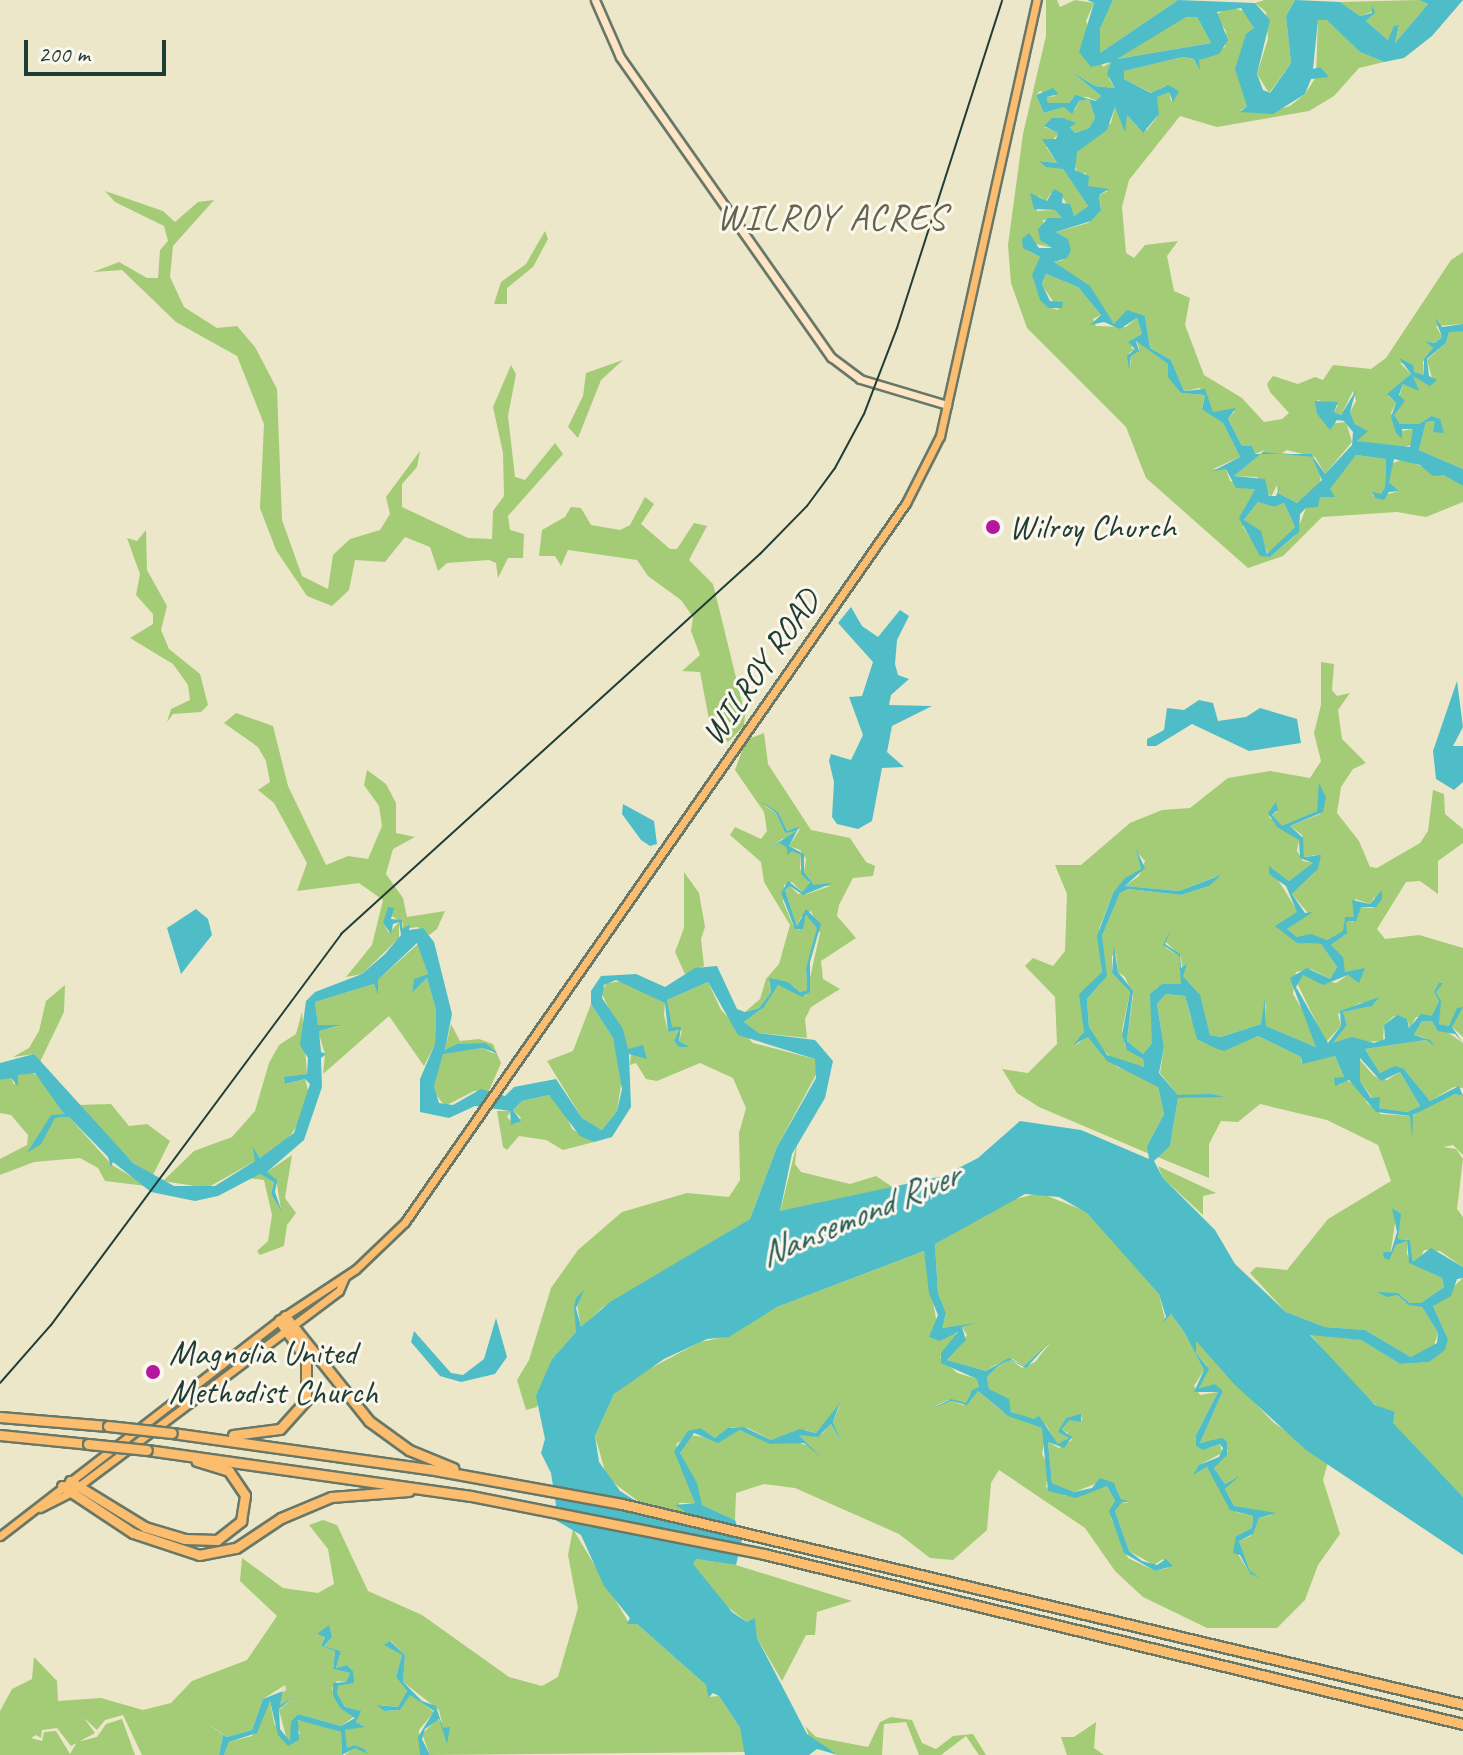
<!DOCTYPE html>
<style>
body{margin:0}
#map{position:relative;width:1463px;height:1755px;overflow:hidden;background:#ede7ca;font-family:Caveat,sans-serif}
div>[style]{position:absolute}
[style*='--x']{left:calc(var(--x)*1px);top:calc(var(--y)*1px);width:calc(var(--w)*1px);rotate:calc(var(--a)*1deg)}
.green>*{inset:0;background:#a4cb75}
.water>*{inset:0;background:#4fbdc7}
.roads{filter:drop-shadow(2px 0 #677868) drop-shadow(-2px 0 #677868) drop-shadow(0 2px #677868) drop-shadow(0 -2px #677868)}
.secondary>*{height:7px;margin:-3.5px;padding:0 3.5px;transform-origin:3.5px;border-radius:3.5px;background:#fee5c5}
.primary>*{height:7px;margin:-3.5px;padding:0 3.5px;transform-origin:3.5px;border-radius:3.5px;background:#fcbd6f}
.motorway>*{height:9px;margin:-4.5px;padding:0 4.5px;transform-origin:4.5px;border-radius:4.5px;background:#fcbd6f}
.rail>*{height:2px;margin:-1px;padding:0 1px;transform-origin:1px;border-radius:1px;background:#1f3d34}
.bridges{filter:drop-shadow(2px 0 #677868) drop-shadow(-2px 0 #677868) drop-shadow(0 2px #677868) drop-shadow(0 -2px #677868)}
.motorway-bridge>*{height:9px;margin:-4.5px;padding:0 4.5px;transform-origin:4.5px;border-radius:4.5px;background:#fcbd6f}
.dots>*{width:22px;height:22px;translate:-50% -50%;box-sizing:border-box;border:4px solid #fbf7ec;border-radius:50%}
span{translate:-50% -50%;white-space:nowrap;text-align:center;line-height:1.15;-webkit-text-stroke:6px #fbf7ec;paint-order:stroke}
.poi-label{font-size:34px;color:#1f3d34}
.left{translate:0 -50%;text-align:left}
.street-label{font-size:34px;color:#1f3d34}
.neighbourhood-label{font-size:36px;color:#64634e;letter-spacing:2px}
.water-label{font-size:36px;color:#2b5d59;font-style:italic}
.scale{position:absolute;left:24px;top:40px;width:142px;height:36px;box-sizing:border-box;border:4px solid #1f3d34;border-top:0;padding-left:10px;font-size:24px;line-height:28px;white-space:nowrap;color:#1f3d34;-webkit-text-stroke:6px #fbf7ec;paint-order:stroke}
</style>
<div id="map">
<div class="green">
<i style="clip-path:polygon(1046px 0,1057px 0,1060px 7px,1075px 0,1094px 3px,1086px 21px,1103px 67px,1111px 62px,1109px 79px,1115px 88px,1095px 86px,1072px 72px,1101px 96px,1097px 101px,1088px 97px,1073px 97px,1069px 103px,1048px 103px,1047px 97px,1056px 96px,1040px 91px,1036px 95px,1044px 113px,1064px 107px,1075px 110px,1079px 101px,1089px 99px,1095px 118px,1089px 128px,1075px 133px,1063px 118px,1044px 127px,1059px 133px,1046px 147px,1057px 163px,1039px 161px,1063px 169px,1088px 206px,1074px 216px,1060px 193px,1051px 193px,1046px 201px,1039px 196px,1037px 211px,1055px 210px,1063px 219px,1043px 220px,1045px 244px,1053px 248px,1036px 244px,1028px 251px,1040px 257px,1035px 285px,1047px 307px,1059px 310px,1042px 285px,1046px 274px,1078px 287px,1101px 315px,1093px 319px,1096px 326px,1126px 327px,1137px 318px,1142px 334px,1136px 338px,1131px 348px,1135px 349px,1129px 353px,1131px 366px,1131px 356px,1139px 349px,1137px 341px,1168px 364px,1168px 374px,1181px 393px,1205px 395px,1202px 407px,1223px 423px,1240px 457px,1213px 469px,1226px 469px,1230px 481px,1255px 489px,1243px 511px,1243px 527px,1258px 550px,1270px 557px,1295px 536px,1306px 508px,1320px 497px,1333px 497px,1329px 489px,1356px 455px,1386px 459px,1385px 487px,1381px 494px,1372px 494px,1375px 498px,1399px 491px,1389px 482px,1389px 465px,1403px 459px,1454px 479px,1463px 486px,1463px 502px,1426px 517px,1397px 512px,1322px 517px,1283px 556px,1248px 568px,1146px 478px,1126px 427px,1027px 328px,1011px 283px,1008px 245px,1023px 134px,1046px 36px)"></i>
<i style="clip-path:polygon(1113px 0,1178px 0,1100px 53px,1100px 29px)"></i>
<i style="clip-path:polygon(1264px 0,1295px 0,1286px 16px,1291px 63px,1269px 93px,1257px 74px,1268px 39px,1266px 12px,1255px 3px)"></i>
<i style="clip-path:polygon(1419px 0,1428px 4px,1395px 43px,1399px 26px,1388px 40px,1366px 21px,1373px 15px,1372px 12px,1360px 16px,1340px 2px)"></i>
<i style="clip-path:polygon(1230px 7px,1247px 12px,1254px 28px,1243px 46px,1247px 106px,1240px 111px,1264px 113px,1290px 106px,1305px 94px,1316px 77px,1318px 20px,1327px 19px,1360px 52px,1384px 62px,1359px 68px,1334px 96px,1309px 111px,1217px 127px,1180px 116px,1129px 180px,1122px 207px,1126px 253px,1134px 258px,1145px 245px,1178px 241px,1167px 256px,1174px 291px,1190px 298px,1185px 325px,1204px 375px,1242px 398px,1264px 422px,1282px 419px,1289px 413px,1270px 392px,1267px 384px,1273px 376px,1298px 384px,1315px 377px,1323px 380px,1333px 365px,1371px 369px,1386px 358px,1451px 260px,1463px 252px,1463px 324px,1436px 326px,1442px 337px,1435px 343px,1426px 341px,1433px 348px,1423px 362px,1424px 375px,1413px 372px,1413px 365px,1400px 363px,1411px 374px,1388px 396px,1396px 403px,1391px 413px,1401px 431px,1413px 429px,1413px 445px,1396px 448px,1357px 441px,1366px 430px,1355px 424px,1350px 412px,1356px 401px,1353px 391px,1341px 415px,1334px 412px,1338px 405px,1317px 400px,1317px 414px,1328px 424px,1346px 422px,1352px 442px,1325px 474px,1315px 457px,1287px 450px,1282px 453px,1312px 457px,1321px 473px,1320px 483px,1297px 503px,1278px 493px,1277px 485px,1271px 497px,1257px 477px,1234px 476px,1265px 450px,1255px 454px,1242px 446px,1228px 419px,1235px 411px,1213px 412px,1200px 388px,1184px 391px,1171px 360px,1150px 348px,1145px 316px,1114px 324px,1091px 291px,1054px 262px,1063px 260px,1066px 238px,1056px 232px,1088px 223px,1101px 207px,1099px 195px,1108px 191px,1088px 186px,1086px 173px,1078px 174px,1073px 160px,1077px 152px,1111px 123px,1115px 107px,1123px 119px,1127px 115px,1141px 131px,1147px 130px,1157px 117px,1156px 97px,1169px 91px,1171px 101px,1179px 91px,1165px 86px,1152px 93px,1124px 79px,1124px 71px,1183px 57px,1194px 59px,1199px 67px,1199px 59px,1225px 47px,1226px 31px,1215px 15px)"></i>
<i style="clip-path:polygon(1186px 16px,1197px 17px,1211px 43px,1116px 59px)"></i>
<i style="clip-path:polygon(105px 191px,163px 211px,175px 222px,198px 202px,214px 200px,173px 246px,170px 277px,184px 307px,217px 328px,237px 326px,255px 347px,277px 389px,282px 520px,302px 576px,328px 589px,333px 555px,350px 539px,380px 530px,390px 514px,386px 497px,420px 451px,417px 467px,402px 484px,402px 507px,468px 538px,492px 539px,493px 511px,504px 496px,503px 453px,493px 407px,511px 365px,516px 374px,508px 416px,515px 477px,525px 480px,555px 443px,563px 454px,508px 516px,510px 530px,524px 534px,523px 558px,508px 558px,498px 578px,496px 563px,489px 560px,447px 563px,438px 571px,430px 547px,405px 537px,385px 562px,355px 560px,349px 590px,332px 606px,307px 596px,276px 550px,260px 508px,264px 424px,237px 356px,176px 322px,122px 270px,93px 272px,119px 262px,147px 278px,158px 278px,160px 250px,168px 241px,164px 226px,115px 202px)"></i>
<i style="clip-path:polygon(545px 231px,548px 239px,533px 267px,507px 288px,507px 304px,494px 304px,501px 282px,526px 264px)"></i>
<i style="clip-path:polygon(1449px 331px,1463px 331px,1463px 469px,1419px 450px,1426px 422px,1435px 421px,1444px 429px,1431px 416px,1419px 424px,1400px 424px,1394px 416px,1403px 384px,1413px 386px,1413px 376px,1432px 378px,1427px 360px,1446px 343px)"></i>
<i style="clip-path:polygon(623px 360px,601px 380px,578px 438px,568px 427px,583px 396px,586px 373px)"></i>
<i style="clip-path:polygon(645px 497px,654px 504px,641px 524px,670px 549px,677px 549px,694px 523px,707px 526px,689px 560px,713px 584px,745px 714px,744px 726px,728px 742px,710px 725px,700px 672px,682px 671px,700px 655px,691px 631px,693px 617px,681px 600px,648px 576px,637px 560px,568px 550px,561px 566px,555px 556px,539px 556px,542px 530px,565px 517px,571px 507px,581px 508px,591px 525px,620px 530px,630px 525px)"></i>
<i style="clip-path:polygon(1258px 502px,1274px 507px,1284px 503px,1295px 527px,1268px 554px,1261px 536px,1244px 520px)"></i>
<i style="clip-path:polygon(146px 530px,147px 570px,167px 606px,161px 630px,169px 649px,200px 674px,208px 705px,201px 712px,173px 714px,167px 722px,171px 709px,190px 700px,188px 685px,173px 664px,130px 638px,153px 624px,153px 614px,136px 595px,140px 574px,127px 538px,137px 541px)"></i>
<i style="clip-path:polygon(1321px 662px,1334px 664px,1332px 690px,1337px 696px,1350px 693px,1338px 710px,1342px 739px,1366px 763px,1353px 769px,1341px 787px,1337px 813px,1359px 841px,1370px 867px,1377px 868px,1420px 843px,1428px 831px,1433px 790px,1444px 794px,1445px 814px,1463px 829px,1463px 843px,1438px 861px,1438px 894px,1420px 881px,1406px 882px,1377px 929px,1385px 939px,1419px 935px,1463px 948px,1463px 1037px,1452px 1027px,1461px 1008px,1449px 1026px,1439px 1024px,1440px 1004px,1436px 992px,1440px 983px,1434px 992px,1439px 1001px,1433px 1016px,1416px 1017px,1410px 1028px,1407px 1019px,1394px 1016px,1384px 1025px,1383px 1041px,1332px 1044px,1347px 1025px,1343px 1012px,1370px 1006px,1375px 1002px,1360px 1003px,1338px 1014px,1341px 1026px,1326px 1042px,1296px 981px,1303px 975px,1336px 983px,1348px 975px,1357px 980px,1359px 971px,1345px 972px,1331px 945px,1345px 934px,1345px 922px,1353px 922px,1360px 907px,1373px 908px,1375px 896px,1370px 904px,1355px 899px,1354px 917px,1345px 917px,1344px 931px,1327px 940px,1297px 937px,1287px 929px,1308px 913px,1292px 894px,1315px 872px,1316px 855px,1304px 857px,1302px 835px,1290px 826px,1320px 814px,1321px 787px,1317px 811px,1281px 827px,1272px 815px,1277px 812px,1277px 805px,1269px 817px,1299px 840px,1297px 851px,1303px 861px,1314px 863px,1289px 881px,1270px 867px,1298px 912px,1276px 926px,1301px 943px,1321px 944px,1337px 967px,1330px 979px,1311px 969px,1296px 972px,1293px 994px,1311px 1024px,1316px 1047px,1266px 1026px,1266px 1001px,1261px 1024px,1221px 1037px,1210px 1035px,1198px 993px,1183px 976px,1181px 957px,1165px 941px,1166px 948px,1179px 956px,1182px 984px,1156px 988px,1152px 1043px,1143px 1054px,1127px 1041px,1133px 996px,1125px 977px,1118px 972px,1116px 953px,1112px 956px,1112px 973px,1130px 992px,1122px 1030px,1125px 1046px,1143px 1059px,1144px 1067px,1118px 1063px,1099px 1047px,1089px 1027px,1087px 999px,1102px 982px,1102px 936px,1120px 893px,1128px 889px,1181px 895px,1209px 886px,1215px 877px,1179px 891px,1125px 886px,1139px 876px,1145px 861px,1136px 851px,1141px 869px,1113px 893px,1099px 929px,1102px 972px,1082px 999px,1084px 1032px,1076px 1045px,1088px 1036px,1117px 1067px,1147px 1077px,1158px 1087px,1164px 1114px,1147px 1146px,1152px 1155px,1039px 1107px,1017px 1093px,1002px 1069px,1028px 1073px,1057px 1044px,1055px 997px,1025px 966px,1033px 958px,1053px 966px,1065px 951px,1067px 894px,1055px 865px,1081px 865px,1130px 823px,1162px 810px,1190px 808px,1228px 778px,1270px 771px,1310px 778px,1321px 761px,1314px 733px,1321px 705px)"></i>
<i style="clip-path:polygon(236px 713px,273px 726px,288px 786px,326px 865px,348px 856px,368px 859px,382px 826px,379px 806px,364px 785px,367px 770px,386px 784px,396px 803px,396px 833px,415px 837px,393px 849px,386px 874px,403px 898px,407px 917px,445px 911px,437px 929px,429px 935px,418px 927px,402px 929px,403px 923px,390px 915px,383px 923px,389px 933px,399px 922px,399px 938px,362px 974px,346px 977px,372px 945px,383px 900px,359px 883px,297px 891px,307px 863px,274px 803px,258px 790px,270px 782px,266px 761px,258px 747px,224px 723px)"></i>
<i style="clip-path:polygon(764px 733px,768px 764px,811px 830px,850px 838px,866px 862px,875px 866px,873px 876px,853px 878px,839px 905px,837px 916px,856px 938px,821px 961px,823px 979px,840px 989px,811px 1007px,805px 1019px,807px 1038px,759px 1033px,744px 1022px,760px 1010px,778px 985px,806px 996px,820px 933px,811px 911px,801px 917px,797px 926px,785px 890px,790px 886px,798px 894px,807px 894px,830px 886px,814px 885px,804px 872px,806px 859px,800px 850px,789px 846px,800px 829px,786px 831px,778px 812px,763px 805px,776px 813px,785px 833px,796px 830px,790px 838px,782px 839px,770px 848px,780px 843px,801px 855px,800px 869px,810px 884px,802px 892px,792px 882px,784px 885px,783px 902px,793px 925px,799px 930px,807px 915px,818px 928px,806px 968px,807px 990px,800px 992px,788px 982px,769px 982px,771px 992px,759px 1008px,745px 1012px,760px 999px,766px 979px,779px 964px,790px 925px,764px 882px,761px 862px,730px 835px,735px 827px,761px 839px,767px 831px,764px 812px,735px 770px,746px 740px)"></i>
<i style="clip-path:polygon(684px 872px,699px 893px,705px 927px,701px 939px,704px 966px,685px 974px,675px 952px,684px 928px)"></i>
<i style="clip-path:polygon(419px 943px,428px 974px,414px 980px,412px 993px,427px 978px,436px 1010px,435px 1044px,424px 1066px,389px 1016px,323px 1074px,325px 1054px,318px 1031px,339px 1026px,318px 1025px,315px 1002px,374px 984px,378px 996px,378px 980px)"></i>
<i style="clip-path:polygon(624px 981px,665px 1003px,664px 1015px,668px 1032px,679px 1030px,674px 1042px,686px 1045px,679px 1041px,682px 1031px,671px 1027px,667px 1000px,708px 982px,721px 1010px,753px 1043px,815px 1059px,819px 1069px,777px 1147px,750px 1219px,602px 1308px,581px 1328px,576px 1298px,576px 1332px,552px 1359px,537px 1407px,526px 1410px,517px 1380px,529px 1360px,551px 1288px,578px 1250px,622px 1212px,687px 1193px,729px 1197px,740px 1180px,739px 1133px,746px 1108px,733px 1078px,700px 1063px,657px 1081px,646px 1079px,636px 1063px,630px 1065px,631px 1053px,646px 1058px,640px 1049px,628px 1049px,601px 992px,607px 983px)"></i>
<i style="clip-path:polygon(65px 985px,64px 1012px,40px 1062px,34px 1054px,13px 1057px,29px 1048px,39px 1031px,46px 1001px)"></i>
<i style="clip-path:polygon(1166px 994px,1185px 996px,1191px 1019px,1225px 1048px,1258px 1036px,1301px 1057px,1301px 1063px,1335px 1056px,1344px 1077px,1339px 1085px,1346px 1080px,1358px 1086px,1367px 1103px,1381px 1114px,1410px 1116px,1412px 1131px,1412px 1117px,1424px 1107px,1455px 1094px,1463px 1096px,1463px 1155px,1453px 1145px,1443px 1147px,1456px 1149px,1463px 1159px,1457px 1209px,1463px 1217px,1463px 1267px,1440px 1251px,1424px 1250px,1419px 1261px,1413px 1262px,1410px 1240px,1398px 1239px,1400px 1217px,1396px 1216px,1390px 1257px,1396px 1245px,1407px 1241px,1407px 1254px,1414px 1265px,1442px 1278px,1444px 1287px,1421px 1303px,1410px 1303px,1401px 1295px,1382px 1293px,1397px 1295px,1405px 1302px,1422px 1307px,1438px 1333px,1433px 1348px,1411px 1357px,1365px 1330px,1325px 1327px,1286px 1312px,1250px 1273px,1256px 1267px,1287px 1270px,1328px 1219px,1391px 1181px,1378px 1145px,1327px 1120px,1260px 1104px,1238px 1122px,1221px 1121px,1209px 1144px,1209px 1178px,1155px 1156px,1170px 1146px,1178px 1098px,1218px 1096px,1178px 1095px,1160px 1073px,1164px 1047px,1157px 1004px)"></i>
<i style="clip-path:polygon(591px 1004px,613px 1038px,622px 1078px,617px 1111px,602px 1130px,582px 1118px,547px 1061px,573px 1051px)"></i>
<i style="clip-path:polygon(302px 1012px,307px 1074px,288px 1077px,286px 1084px,305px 1079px,309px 1094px,305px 1113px,285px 1144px,260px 1158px,255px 1150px,255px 1161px,207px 1188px,163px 1181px,194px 1151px,232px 1137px,255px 1111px,269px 1063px,279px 1045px,296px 1034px)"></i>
<i style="clip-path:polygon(1422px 1021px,1432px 1021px,1463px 1043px,1463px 1088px,1454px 1087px,1430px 1101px,1404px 1069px,1380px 1073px,1365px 1049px,1426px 1040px,1435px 1046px,1425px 1038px,1414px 1035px)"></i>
<i style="clip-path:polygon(451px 1024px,460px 1041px,479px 1039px,493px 1044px,501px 1063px,489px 1091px,474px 1091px,445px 1106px,433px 1091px,443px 1053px,482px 1048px,495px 1054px,486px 1043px,445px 1050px)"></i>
<i style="clip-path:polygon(1359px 1059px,1374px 1076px,1387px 1080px,1400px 1072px,1420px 1106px,1407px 1112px,1379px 1108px,1360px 1081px)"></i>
<i style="clip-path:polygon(31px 1072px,42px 1078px,64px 1114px,50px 1117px,29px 1152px,55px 1118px,69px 1117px,112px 1165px,147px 1186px,105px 1181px,98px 1168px,80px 1158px,34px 1162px,0 1175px,0 1159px,27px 1145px,28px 1135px,11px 1115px,0 1113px,0 1080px,11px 1077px,14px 1085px,18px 1075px)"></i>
<i style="clip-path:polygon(549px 1095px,562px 1106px,572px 1129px,594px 1142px,563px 1150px,546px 1140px,519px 1136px,507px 1150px,503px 1147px,497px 1111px,511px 1111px,507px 1117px,514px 1124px,521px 1118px,513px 1110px,522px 1101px)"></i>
<i style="clip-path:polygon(111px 1104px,129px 1126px,147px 1124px,170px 1141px,153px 1175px,133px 1163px,76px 1105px)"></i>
<i style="clip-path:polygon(797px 1143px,795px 1164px,801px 1172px,850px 1184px,876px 1176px,894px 1188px,780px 1212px)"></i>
<i style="clip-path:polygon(292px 1155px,285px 1198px,296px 1213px,287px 1225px,284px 1246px,260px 1255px,257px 1251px,268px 1241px,272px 1215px,264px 1180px,249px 1178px,260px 1174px,274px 1181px,271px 1194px,281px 1210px,277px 1185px,267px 1172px)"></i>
<i style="clip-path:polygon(1158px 1166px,1216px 1193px,1203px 1196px,1203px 1215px,1163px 1178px)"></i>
<i style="clip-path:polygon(1040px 1193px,1085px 1211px,1119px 1245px,1159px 1294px,1165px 1319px,1171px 1314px,1184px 1332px,1204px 1370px,1194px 1386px,1200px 1395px,1218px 1392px,1196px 1435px,1196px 1445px,1209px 1448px,1220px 1444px,1222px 1453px,1203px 1463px,1196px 1473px,1207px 1467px,1236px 1512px,1253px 1516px,1252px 1528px,1236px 1536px,1238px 1554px,1250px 1574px,1257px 1576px,1250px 1571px,1239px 1541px,1251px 1536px,1259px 1518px,1272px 1515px,1234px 1506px,1225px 1489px,1235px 1478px,1225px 1484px,1214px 1468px,1228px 1451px,1219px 1440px,1200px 1443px,1223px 1391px,1211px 1385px,1199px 1388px,1207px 1366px,1196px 1353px,1196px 1340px,1273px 1422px,1328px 1462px,1323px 1480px,1340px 1534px,1318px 1565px,1305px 1600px,1277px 1628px,1207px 1628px,1143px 1597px,1115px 1571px,1085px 1528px,999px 1470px,991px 1483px,987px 1530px,953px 1560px,930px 1558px,899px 1534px,795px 1488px,764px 1484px,736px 1493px,735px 1520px,702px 1505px,680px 1453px,690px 1435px,722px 1440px,740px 1430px,774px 1444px,795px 1441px,811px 1447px,799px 1435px,822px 1434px,831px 1424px,841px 1443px,833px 1422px,840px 1405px,816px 1433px,806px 1430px,771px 1440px,748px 1428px,732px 1427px,715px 1438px,701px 1428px,676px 1444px,695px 1503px,679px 1503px,679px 1508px,692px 1511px,692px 1516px,649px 1509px,607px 1478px,595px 1436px,614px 1394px,636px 1376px,700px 1342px,730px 1336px,777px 1307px,924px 1251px,940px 1341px,952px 1332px,959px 1335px,940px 1357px,957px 1373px,978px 1379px,979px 1387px,971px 1392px,966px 1403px,948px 1400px,933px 1407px,951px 1401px,963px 1405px,971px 1400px,974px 1393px,978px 1391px,1004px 1413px,1042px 1428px,1046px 1433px,1042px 1454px,1049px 1467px,1046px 1487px,1066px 1496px,1107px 1486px,1115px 1501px,1111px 1518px,1128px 1558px,1155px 1571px,1168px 1568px,1163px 1559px,1154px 1565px,1129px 1551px,1115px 1511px,1121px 1502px,1129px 1503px,1121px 1499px,1115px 1485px,1103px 1481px,1074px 1492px,1052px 1483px,1048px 1442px,1059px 1448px,1072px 1440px,1067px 1432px,1062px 1431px,1069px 1419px,1082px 1421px,1081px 1414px,1078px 1419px,1066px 1418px,1059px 1432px,1069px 1438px,1058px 1445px,1046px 1425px,1011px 1412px,1009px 1402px,989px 1389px,987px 1377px,999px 1365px,1011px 1360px,1022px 1368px,1035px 1362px,1050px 1343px,1024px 1366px,1013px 1359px,995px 1365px,986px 1371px,947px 1360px,962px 1344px,967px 1335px,962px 1327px,968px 1325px,941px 1328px,946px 1316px,938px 1293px,935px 1244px,1007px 1201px)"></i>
<i style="clip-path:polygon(1463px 1278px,1463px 1497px,1392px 1423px,1395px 1414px,1384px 1412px,1355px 1387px,1310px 1334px,1361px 1340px,1400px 1364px,1429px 1362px,1448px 1339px,1433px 1306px)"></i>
<i style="clip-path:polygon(323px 1520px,337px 1525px,368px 1591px,422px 1615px,509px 1677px,542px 1686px,558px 1677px,578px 1608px,568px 1555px,573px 1529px,629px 1623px,637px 1624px,706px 1685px,708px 1697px,719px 1696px,740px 1728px,747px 1752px,430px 1755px,422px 1734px,437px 1719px,442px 1723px,439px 1710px,403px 1682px,405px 1655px,391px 1641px,385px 1645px,402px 1655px,396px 1677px,407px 1691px,398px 1707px,379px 1705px,384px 1711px,400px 1710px,410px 1694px,434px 1712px,419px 1730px,420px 1755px,345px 1755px,355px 1747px,367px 1752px,355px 1745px,347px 1749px,344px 1731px,352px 1725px,365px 1727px,356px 1722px,360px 1711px,345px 1707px,337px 1693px,337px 1686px,353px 1683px,353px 1671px,347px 1665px,336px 1668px,341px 1651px,324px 1646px,332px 1637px,329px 1628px,317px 1634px,325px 1636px,321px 1646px,335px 1651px,333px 1669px,350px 1673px,346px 1682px,337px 1681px,332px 1688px,340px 1708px,355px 1716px,341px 1726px,298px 1714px,291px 1721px,293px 1741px,287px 1740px,279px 1710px,293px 1698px,280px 1705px,278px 1696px,286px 1690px,285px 1685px,263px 1699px,252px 1730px,227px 1737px,203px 1721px,223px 1735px,219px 1755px,142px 1755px,123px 1715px,105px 1720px,97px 1730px,84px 1718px,95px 1733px,71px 1746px,57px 1728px,42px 1730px,41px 1738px,36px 1735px,31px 1738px,42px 1741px,44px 1732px,56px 1731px,70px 1754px,77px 1742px,97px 1737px,106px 1724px,122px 1719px,135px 1755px,0 1755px,0 1711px,12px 1689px,32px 1679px,34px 1657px,57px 1681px,58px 1701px,101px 1698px,143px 1710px,171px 1703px,192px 1681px,247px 1660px,277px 1616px,240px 1581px,242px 1558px,283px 1588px,318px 1593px,334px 1584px,328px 1549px,309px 1525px)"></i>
<i style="clip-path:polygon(696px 1559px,736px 1565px,852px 1601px,817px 1612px,815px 1635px,806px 1635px,782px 1681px,757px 1638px,755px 1621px,747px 1622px,720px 1601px,692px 1564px)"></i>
<i style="clip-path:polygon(270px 1701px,274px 1723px,288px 1746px,300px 1733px,295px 1721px,302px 1720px,341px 1732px,342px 1755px,224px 1755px,229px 1742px,252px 1736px)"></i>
<i style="clip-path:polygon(891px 1717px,912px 1720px,922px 1743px,936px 1749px,953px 1736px,973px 1734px,986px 1755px,979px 1755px,966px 1736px,941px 1755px,919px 1755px,906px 1722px,884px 1724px,882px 1755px,838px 1755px,810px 1738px,805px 1726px,816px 1737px,868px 1747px,880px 1722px)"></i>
<i style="clip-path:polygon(1096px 1722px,1094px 1748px,1104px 1755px,1067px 1755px,1061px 1737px,1074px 1737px)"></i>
</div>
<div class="water">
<i style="clip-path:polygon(evenodd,1087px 0,1113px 0,1100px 29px,1100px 53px,1178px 0,1255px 3px,1270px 20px,1257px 74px,1263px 90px,1270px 93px,1291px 63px,1286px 16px,1295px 0,1340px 2px,1360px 16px,1372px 13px,1372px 5px,1375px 13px,1366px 21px,1388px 40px,1394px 26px,1399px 25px,1395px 43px,1428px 4px,1419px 0,1463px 0,1432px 36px,1404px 58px,1384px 62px,1360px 52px,1327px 20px,1318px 20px,1313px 69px,1320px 67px,1329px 77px,1311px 79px,1305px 94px,1273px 114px,1240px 112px,1247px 106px,1235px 69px,1246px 34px,1254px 28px,1241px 8px,1217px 12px,1228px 40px,1219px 54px,1199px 60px,1200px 70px,1194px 59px,1183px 57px,1124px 71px,1124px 79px,1151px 93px,1168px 85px,1179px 91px,1173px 102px,1169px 92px,1157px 97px,1159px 114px,1143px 133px,1127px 115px,1125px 132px,1115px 107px,1107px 130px,1077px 152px,1075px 170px,1089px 176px,1088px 186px,1109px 189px,1099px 195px,1101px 210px,1091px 221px,1056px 232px,1068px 239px,1071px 250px,1067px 258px,1054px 262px,1090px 286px,1114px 324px,1127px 310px,1145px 316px,1150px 348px,1171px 360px,1184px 391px,1205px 389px,1213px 412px,1236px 408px,1228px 419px,1242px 446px,1252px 446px,1255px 454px,1311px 454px,1325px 474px,1352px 445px,1353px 432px,1344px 421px,1337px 420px,1330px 430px,1317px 414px,1315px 401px,1338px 402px,1334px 412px,1341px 415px,1356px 390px,1350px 412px,1355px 424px,1368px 431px,1357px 441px,1410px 447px,1413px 429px,1402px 429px,1402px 439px,1396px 433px,1391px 417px,1396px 403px,1387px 394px,1411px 374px,1399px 358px,1413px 365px,1414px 372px,1424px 375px,1424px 359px,1433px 348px,1425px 341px,1435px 343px,1442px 337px,1435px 318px,1442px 327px,1463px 324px,1463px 331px,1449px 332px,1446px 343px,1427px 359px,1429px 376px,1437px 380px,1430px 386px,1413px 376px,1419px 391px,1403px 384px,1399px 395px,1405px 401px,1394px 415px,1400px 424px,1419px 424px,1431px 416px,1440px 419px,1444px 433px,1433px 432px,1435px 421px,1426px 422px,1419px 450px,1463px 469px,1463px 486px,1444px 475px,1433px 476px,1420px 465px,1394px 459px,1389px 482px,1399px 491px,1389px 492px,1384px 500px,1375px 498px,1372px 492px,1381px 494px,1385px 487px,1386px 459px,1356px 455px,1330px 489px,1335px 497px,1320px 497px,1318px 507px,1306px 508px,1300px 514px,1299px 532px,1270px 557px,1260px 556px,1239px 518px,1255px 489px,1236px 488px,1226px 469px,1213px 471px,1240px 457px,1223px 423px,1202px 409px,1205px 395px,1181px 393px,1168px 377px,1168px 364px,1136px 341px,1139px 351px,1131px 356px,1129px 369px,1127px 356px,1135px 349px,1128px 342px,1142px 334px,1137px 318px,1120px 329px,1104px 322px,1090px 325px,1101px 315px,1078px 287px,1046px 274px,1042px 284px,1050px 301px,1063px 302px,1062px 308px,1048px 308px,1040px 300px,1032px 275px,1040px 257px,1023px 248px,1022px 239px,1029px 233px,1039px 248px,1052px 248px,1040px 240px,1038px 229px,1048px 218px,1062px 218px,1055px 210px,1034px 209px,1030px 193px,1047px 201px,1054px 189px,1063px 194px,1062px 203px,1070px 204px,1074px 216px,1088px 206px,1063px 169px,1046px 167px,1039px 161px,1057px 163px,1042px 139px,1056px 139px,1058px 133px,1044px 126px,1052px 118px,1063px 118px,1076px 123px,1070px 127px,1075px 133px,1089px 128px,1095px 118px,1089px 99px,1079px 101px,1072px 114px,1064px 107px,1044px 113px,1036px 95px,1053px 88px,1058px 94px,1047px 97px,1048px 103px,1069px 103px,1075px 95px,1096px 101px,1101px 96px,1072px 72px,1095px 86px,1115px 88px,1107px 74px,1111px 62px,1091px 67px,1079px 52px,1094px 3px,1087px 0,1186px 17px,1197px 17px,1211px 43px,1117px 59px,1186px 17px,1087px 0,1263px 452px,1312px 457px,1322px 480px,1297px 503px,1278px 493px,1281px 484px,1276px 496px,1269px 496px,1265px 479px,1234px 476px,1263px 452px,1087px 0,1258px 502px,1274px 507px,1284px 503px,1295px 527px,1267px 554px,1261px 531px,1244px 520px,1258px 502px)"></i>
<i style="clip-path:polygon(851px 607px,862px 626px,878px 637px,900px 610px,909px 616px,897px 640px,895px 664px,898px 675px,909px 679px,891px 695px,889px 705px,932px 706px,892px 726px,887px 752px,904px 767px,882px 768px,872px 821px,858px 829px,837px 824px,832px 817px,834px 782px,829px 761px,831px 754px,851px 760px,863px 735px,849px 697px,862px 696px,873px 662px,838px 623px)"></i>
<i style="clip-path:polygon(1457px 681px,1463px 727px,1453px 746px,1463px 746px,1463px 782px,1454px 790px,1436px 779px,1433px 751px)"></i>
<i style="clip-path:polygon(1199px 700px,1213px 703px,1218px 721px,1246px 717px,1260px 708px,1297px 719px,1301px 743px,1249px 751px,1192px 724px,1156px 746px,1147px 746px,1147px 739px,1164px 730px,1167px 708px,1184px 710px)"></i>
<i style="clip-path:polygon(evenodd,1319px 783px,1326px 797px,1323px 812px,1290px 826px,1303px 838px,1304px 857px,1321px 855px,1318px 869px,1292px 894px,1305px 913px,1313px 912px,1287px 929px,1297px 937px,1311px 934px,1327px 940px,1343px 931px,1345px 917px,1354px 917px,1352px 900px,1370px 904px,1382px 890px,1382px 899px,1376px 907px,1361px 907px,1356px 921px,1346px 922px,1347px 933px,1331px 945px,1343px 957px,1345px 972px,1365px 968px,1359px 983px,1348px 975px,1323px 985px,1303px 975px,1296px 987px,1328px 1043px,1341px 1026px,1340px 1011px,1379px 997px,1372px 1006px,1343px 1012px,1347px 1025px,1333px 1043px,1352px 1037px,1374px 1043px,1385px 1039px,1384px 1025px,1397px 1015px,1407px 1019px,1409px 1028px,1421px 1014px,1432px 1016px,1439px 1001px,1434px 992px,1439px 983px,1443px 983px,1436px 992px,1441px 1001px,1439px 1024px,1449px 1026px,1457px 1008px,1463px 1007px,1452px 1027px,1463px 1043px,1455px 1034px,1438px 1031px,1432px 1021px,1422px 1021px,1414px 1035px,1430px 1040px,1436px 1047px,1426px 1040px,1365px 1049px,1380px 1073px,1395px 1066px,1404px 1069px,1430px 1101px,1459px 1086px,1463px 1096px,1455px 1094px,1413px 1115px,1412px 1138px,1410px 1116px,1376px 1112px,1349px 1080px,1335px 1086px,1334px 1078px,1344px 1077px,1335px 1056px,1302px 1064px,1301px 1057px,1258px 1036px,1224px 1051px,1215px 1048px,1197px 1039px,1185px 996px,1166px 994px,1157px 1004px,1164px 1047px,1159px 1073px,1178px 1095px,1211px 1094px,1224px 1097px,1178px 1098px,1170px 1146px,1154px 1161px,1163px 1178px,1215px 1230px,1235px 1264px,1286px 1312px,1325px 1327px,1365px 1330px,1411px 1357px,1437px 1343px,1438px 1333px,1422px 1307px,1409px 1305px,1397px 1295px,1387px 1297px,1377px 1292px,1398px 1293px,1410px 1303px,1421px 1303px,1444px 1287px,1442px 1278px,1409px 1263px,1407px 1241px,1396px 1245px,1389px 1260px,1384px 1258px,1383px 1252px,1391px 1252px,1397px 1232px,1392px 1208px,1401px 1214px,1398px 1239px,1410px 1240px,1413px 1262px,1431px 1248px,1463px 1267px,1463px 1278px,1457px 1279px,1451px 1296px,1433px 1306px,1448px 1339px,1445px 1350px,1429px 1362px,1400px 1364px,1361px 1340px,1310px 1335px,1375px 1405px,1395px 1412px,1393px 1423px,1463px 1497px,1463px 1555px,1306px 1450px,1235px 1385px,1196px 1341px,1196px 1353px,1209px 1369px,1199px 1388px,1215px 1384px,1223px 1391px,1200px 1443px,1222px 1438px,1227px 1442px,1227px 1455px,1214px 1468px,1225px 1484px,1239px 1476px,1225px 1489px,1234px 1506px,1276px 1513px,1259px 1518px,1253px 1534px,1239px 1541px,1250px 1571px,1259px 1577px,1250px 1574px,1240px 1555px,1233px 1553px,1236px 1536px,1252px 1528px,1253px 1516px,1230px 1510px,1207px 1467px,1193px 1475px,1199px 1465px,1219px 1457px,1223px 1448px,1220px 1444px,1203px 1450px,1196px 1446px,1196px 1435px,1218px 1392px,1194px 1392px,1204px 1370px,1184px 1332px,1171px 1314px,1162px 1324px,1166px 1317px,1159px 1294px,1087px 1213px,1059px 1197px,1025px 1194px,935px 1244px,938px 1293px,946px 1314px,942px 1328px,976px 1323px,962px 1327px,966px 1340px,947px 1360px,986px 1371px,1009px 1358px,1024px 1366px,1050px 1342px,1026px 1368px,1011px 1360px,999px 1365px,987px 1377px,989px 1389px,1009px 1399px,1011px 1412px,1034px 1419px,1039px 1416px,1058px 1444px,1069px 1438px,1058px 1432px,1066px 1418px,1081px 1414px,1081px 1422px,1069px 1420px,1062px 1430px,1072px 1437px,1064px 1448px,1048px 1442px,1052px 1483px,1074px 1492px,1092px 1488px,1100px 1478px,1114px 1483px,1121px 1499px,1130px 1502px,1122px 1502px,1115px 1511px,1129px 1551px,1142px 1561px,1157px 1565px,1166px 1559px,1173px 1566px,1155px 1571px,1124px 1553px,1109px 1511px,1115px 1501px,1107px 1486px,1076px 1498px,1048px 1491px,1042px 1428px,1008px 1416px,978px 1391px,967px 1405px,951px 1401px,931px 1409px,951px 1399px,966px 1403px,972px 1390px,979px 1387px,977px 1379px,941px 1363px,941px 1353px,958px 1332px,940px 1341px,929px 1337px,938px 1315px,929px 1293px,924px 1251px,777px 1307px,729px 1337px,707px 1339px,664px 1359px,614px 1394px,595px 1436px,599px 1462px,620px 1491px,649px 1509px,692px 1516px,675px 1505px,695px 1503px,674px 1451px,688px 1431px,701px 1428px,715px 1438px,728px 1428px,744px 1427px,771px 1440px,800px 1429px,816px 1433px,840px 1403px,833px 1422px,842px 1444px,831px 1424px,818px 1437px,799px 1435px,821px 1457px,804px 1443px,770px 1444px,740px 1430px,718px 1443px,694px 1433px,680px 1453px,697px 1483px,702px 1505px,735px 1520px,742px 1540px,736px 1565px,696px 1559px,693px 1564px,732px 1612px,747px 1622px,755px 1618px,757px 1638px,807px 1734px,838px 1755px,817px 1749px,809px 1755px,745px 1755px,740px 1728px,719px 1696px,713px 1693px,708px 1698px,706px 1685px,637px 1624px,627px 1624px,630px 1618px,604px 1586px,581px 1535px,552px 1518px,556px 1505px,551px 1473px,541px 1453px,545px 1439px,536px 1396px,552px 1359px,576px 1332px,574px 1307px,576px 1298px,584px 1290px,576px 1308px,581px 1327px,610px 1302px,750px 1219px,777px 1147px,816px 1078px,815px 1059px,738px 1035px,708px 982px,667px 1000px,672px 1027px,681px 1027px,679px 1041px,689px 1047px,679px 1047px,674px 1041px,679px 1030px,668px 1032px,665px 1003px,616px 980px,604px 985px,602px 998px,623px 1029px,628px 1049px,643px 1045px,647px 1059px,629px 1054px,631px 1107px,612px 1137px,594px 1142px,580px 1136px,549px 1095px,522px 1101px,513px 1110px,521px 1121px,511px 1125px,510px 1111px,475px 1106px,449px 1118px,420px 1112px,420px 1079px,435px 1044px,436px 1010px,427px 978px,412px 993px,414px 979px,428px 974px,417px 943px,378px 980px,378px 996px,374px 984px,315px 1002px,318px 1025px,341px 1025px,319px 1031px,321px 1052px,326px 1054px,321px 1058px,322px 1087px,304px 1140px,267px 1172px,277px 1180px,275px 1192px,282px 1212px,271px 1194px,274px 1182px,260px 1174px,218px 1196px,195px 1201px,151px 1192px,113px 1162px,111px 1167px,108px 1157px,69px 1117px,55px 1118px,41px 1144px,27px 1153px,51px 1115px,64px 1114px,35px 1073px,18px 1075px,18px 1086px,11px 1078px,0 1080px,0 1063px,34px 1054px,133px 1163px,174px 1186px,215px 1186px,255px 1161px,253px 1147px,260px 1158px,294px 1133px,310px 1084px,305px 1079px,285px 1084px,284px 1077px,307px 1074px,308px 1058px,300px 1045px,306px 1001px,315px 992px,362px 974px,385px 954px,401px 935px,399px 922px,393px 924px,391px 934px,383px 923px,388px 907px,394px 908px,391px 919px,402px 920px,402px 929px,410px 924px,409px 930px,423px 928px,434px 942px,452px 1014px,445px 1050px,457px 1044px,486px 1043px,497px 1053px,482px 1048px,443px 1054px,434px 1087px,439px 1103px,453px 1105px,481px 1089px,505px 1096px,514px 1087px,556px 1079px,582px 1118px,602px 1130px,617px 1111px,622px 1089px,613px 1038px,591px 1004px,591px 991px,601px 976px,636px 974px,665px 987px,695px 968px,717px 966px,737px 1009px,745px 1012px,759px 1008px,771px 992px,769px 978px,788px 982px,800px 992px,807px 990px,806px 968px,817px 928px,806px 915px,803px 929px,795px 929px,781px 893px,788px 881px,802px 892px,810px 883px,801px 874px,801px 855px,792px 851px,787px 855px,787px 848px,780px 843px,768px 849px,796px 831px,785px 833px,776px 813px,760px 801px,778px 812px,787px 831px,799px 827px,789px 846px,804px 854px,804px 872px,814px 885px,833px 883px,803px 895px,790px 886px,785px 890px,797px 926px,806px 909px,821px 924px,810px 962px,810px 992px,802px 997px,778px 985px,764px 1007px,744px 1022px,759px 1033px,815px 1040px,833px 1061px,825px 1098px,792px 1154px,780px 1211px,943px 1176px,978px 1158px,1020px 1121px,1081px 1130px,1149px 1159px,1147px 1146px,1164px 1114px,1158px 1087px,1107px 1061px,1088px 1037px,1073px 1045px,1084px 1032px,1079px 994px,1102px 972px,1097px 936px,1113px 893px,1125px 878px,1141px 869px,1135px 847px,1145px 868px,1125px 886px,1179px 891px,1221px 875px,1209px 886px,1181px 895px,1128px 889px,1120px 893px,1102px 936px,1107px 976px,1087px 999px,1089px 1027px,1107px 1055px,1144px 1067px,1143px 1059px,1127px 1050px,1122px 1035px,1130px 992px,1112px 973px,1114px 946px,1118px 972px,1133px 991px,1127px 1041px,1143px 1054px,1152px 1043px,1150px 994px,1162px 984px,1181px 984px,1179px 956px,1163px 945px,1171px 929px,1165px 944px,1180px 954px,1181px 968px,1187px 964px,1183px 976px,1200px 995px,1210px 1035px,1221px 1037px,1261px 1024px,1265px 998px,1266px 1026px,1316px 1047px,1290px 978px,1307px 968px,1330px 979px,1337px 967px,1321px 944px,1297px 943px,1275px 926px,1297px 912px,1286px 886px,1269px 874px,1269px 866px,1289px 881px,1313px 863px,1300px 858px,1299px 840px,1277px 827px,1268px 813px,1276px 802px,1278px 810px,1272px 815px,1282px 826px,1317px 811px,1319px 783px,1360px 1058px,1381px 1081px,1400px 1072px,1420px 1106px,1407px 1112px,1379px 1108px,1380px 1097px,1371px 1098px,1360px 1081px,1360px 1058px)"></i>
<i style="clip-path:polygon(623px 804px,654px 821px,657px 844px,650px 846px,641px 840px,622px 814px)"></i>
<i style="clip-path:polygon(196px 909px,208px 919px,212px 935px,181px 974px,167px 928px)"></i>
<i style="clip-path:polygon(496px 1318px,507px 1357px,495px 1374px,461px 1382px,440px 1376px,411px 1342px,414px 1331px,451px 1373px,463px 1375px,484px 1359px)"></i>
<i style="clip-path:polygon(329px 1625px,332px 1637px,324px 1646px,341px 1651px,336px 1668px,347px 1665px,353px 1671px,354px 1683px,338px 1686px,337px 1693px,345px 1707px,361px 1711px,356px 1722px,365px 1727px,345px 1730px,347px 1748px,355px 1745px,364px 1749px,368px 1754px,355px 1748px,342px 1755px,341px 1732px,298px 1720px,299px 1740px,288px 1746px,278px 1735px,270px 1701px,257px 1733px,229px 1742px,224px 1755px,219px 1755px,223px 1735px,191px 1717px,227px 1737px,252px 1730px,263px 1699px,283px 1691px,284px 1684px,280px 1705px,294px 1697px,279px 1709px,280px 1729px,290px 1741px,291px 1721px,298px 1714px,341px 1726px,355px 1718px,340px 1708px,333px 1695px,333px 1683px,346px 1682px,350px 1673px,333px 1669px,335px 1651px,321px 1646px,325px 1637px,317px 1634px)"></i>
<i style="clip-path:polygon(390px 1641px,405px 1655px,403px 1682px,422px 1701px,436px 1706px,443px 1728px,450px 1727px,447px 1744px,439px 1719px,425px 1729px,422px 1739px,430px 1755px,420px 1755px,418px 1737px,434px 1711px,410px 1695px,400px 1710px,384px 1711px,377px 1705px,398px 1707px,407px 1691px,396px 1677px,402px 1655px,384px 1645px)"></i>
</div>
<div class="roads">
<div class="secondary">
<i style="--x:595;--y:0;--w:62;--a:66.3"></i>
<i style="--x:620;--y:57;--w:367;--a:54.9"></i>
<i style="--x:831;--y:357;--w:36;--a:37"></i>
<i style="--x:860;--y:379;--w:91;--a:16.6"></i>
</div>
<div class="primary">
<i style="--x:40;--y:1508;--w:35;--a:-27"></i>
<i style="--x:71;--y:1492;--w:335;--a:-36.9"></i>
<i style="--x:339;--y:1291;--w:15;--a:-67"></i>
<i style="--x:0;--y:1536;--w:353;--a:-37.7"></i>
<i style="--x:279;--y:1320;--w:92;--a:-33.5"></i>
<i style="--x:356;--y:1269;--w:68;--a:-43.8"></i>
<i style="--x:405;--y:1222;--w:876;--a:-55.13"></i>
<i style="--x:906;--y:503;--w:75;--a:-63.1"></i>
<i style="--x:940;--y:436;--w:447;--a:-77.5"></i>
</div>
<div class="motorway">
<i style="--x:285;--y:1316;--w:134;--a:51.3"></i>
<i style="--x:369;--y:1421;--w:49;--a:35.9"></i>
<i style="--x:409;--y:1450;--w:48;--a:22.2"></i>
<i style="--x:0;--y:1417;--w:108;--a:4.8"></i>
<i style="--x:172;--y:1433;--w:260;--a:8"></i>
<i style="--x:429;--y:1469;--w:196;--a:10.3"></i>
<i style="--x:622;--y:1504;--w:864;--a:13.38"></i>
<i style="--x:0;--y:1435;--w:88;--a:5.8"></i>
<i style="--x:233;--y:1435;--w:47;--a:-7.3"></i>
<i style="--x:280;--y:1429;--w:39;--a:-48"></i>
<i style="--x:306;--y:1400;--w:41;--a:-90"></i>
<i style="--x:306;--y:1359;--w:47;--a:-124.7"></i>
<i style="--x:147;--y:1450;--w:327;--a:8.1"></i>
<i style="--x:471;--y:1496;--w:299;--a:11.2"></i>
<i style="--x:764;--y:1554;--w:719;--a:13.67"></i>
<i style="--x:70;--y:1481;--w:88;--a:31.5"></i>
<i style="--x:145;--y:1527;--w:42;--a:16.7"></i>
<i style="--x:185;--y:1539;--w:32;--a:2"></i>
<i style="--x:217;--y:1540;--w:31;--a:-38"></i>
<i style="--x:241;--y:1521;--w:26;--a:-81"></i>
<i style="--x:245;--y:1495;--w:29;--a:-124"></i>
<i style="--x:229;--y:1471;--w:34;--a:-163"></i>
<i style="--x:62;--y:1486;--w:85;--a:33.5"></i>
<i style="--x:133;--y:1533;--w:70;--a:18.4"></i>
<i style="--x:199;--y:1555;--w:38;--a:-11"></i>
<i style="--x:236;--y:1548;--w:54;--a:-33.7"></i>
<i style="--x:281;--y:1518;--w:54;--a:-22.8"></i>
<i style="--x:331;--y:1497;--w:78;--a:-4.4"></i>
</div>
</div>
<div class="rail">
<i style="--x:0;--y:1383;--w:77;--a:-48.7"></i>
<i style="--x:51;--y:1325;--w:487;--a:-53.4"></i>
<i style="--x:341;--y:934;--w:566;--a:-42.21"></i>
<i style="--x:760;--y:554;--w:67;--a:-45.6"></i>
<i style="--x:807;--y:506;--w:47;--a:-53.6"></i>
<i style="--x:835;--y:468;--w:61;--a:-61.8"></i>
<i style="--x:864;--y:414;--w:92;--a:-69"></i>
<i style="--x:897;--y:328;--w:344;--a:-72.2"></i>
</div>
<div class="bridges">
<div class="motorway-bridge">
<i style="--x:108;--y:1426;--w:64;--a:6.2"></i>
<i style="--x:88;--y:1444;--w:59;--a:5.8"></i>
</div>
</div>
<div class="dots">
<i style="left:993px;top:527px;background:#b5179e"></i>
<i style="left:153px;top:1372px;background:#b5179e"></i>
</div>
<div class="poi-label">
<span class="left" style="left:1009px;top:527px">Wilroy Church</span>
<span class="left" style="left:169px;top:1372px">Magnolia United<br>Methodist Church</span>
</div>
<div class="street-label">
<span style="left:760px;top:667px;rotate:-55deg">WILROY ROAD</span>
</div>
<div class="neighbourhood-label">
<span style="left:832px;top:218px">WILROY ACRES</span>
</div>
<div class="water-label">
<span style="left:859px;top:1215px;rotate:-23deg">Nansemond River</span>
</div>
<div class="scale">200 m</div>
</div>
